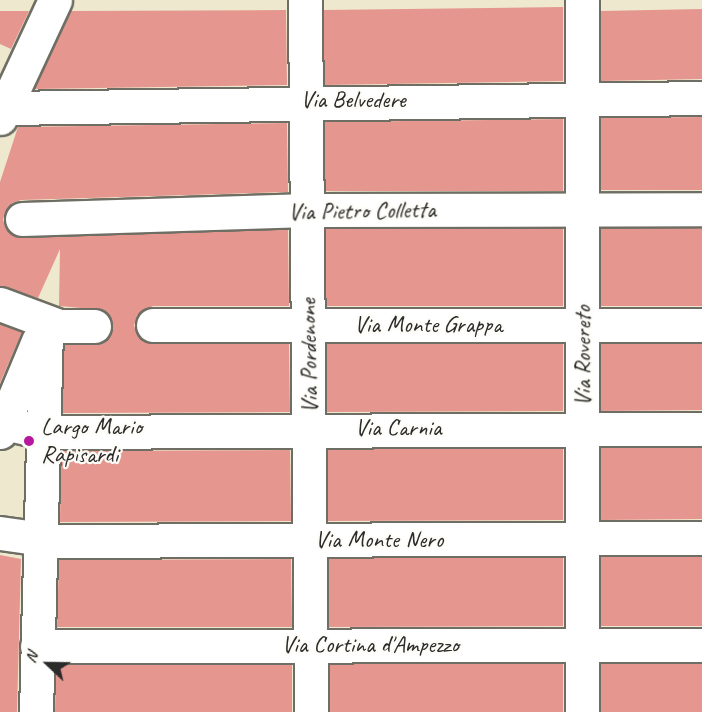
<!DOCTYPE html>
<style>
body{margin:0}
#map{position:relative;width:702px;height:712px;overflow:hidden;background:#eee9ce;font-family:Caveat,sans-serif}
div>[style]{position:absolute}
[style*='--x']{left:calc(var(--x)*1px);top:calc(var(--y)*1px);width:calc(var(--w)*1px);rotate:calc(var(--a)*1deg)}
.building>*{inset:0;background:#e4968f}
.roads{filter:drop-shadow(2px 0 #6f6e64) drop-shadow(-2px 0 #6f6e64) drop-shadow(0 2px #6f6e64) drop-shadow(0 -2px #6f6e64)}
.street>*{height:33px;margin:-16.5px;padding:0 16.5px;transform-origin:16.5px;border-radius:16.5px;background:#fff}
.dots>*{width:16px;height:16px;translate:-50% -50%;box-sizing:border-box;border:3px solid #fdfcf7;border-radius:50%}
span{translate:-50% -50%;white-space:nowrap;text-align:center;line-height:1.15;-webkit-text-stroke:4.5px #fdfcf7;paint-order:stroke}
.street-label{font-size:24px;color:#2b2b2b}
.poi-label{font-size:24px;color:#2b2b2b}
.left{translate:0 -50%;text-align:left}
.north{position:absolute;left:18px;top:634px;width:60px;height:60px;-webkit-text-stroke:4px #fdfcf7;paint-order:stroke;rotate:292deg;font-size:16px;font-weight:700;line-height:24px;text-align:center;color:#2b2b2b}
.north::after{content:'';display:block;margin:auto;width:21px;height:27px;background:#2b2b2b;clip-path:polygon(50% 0,100% 100%,50% 72%,0 100%)}
</style>
<div id="map">
<div class="building">
<i style="clip-path:polygon(563px 7px,563px 81px,324px 85px,324px 10px)"></i>
<i style="clip-path:polygon(702px 9px,702px 79px,601px 81px,601px 11px)"></i>
<i style="clip-path:polygon(286px 10px,287px 85px,34px 89px,71px 11px)"></i>
<i style="clip-path:polygon(0 11px,29px 11px,11px 49px,0 44px)"></i>
<i style="clip-path:polygon(702px 117px,702px 190px,601px 190px,601px 118px)"></i>
<i style="clip-path:polygon(563px 119px,563px 191px,325px 191px,325px 122px)"></i>
<i style="clip-path:polygon(287px 123px,288px 192px,21px 200px,12px 203px,3px 219px,6px 229px,23px 238px,288px 229px,289px 306px,153px 306px,137px 315px,134px 326px,143px 341px,153px 344px,289px 344px,290px 412px,62px 413px,64px 345px,103px 342px,113px 325px,103px 310px,59px 306px,60px 249px,38px 298px,0 286px,0 182px,18px 127px)"></i>
<i style="clip-path:polygon(563px 228px,563px 306px,326px 306px,326px 229px)"></i>
<i style="clip-path:polygon(601px 228px,702px 228px,702px 306px,601px 306px)"></i>
<i style="clip-path:polygon(0 324px,22px 332px,0 383px)"></i>
<i style="clip-path:polygon(327px 344px,563px 344px,563px 411px,327px 412px)"></i>
<i style="clip-path:polygon(601px 344px,702px 344px,702px 410px,601px 411px)"></i>
<i style="clip-path:polygon(563px 448px,563px 520px,328px 521px,328px 449px)"></i>
<i style="clip-path:polygon(601px 448px,702px 448px,702px 519px,601px 520px)"></i>
<i style="clip-path:polygon(290px 450px,291px 521px,60px 522px,61px 451px)"></i>
<i style="clip-path:polygon(0 555px,21px 559px,17px 712px,0 712px)"></i>
<i style="clip-path:polygon(563px 557px,563px 626px,329px 627px,328px 558px)"></i>
<i style="clip-path:polygon(601px 557px,702px 557px,702px 626px,601px 626px)"></i>
<i style="clip-path:polygon(291px 559px,292px 627px,57px 627px,59px 560px)"></i>
<i style="clip-path:polygon(292px 664px,292px 712px,55px 712px,56px 665px)"></i>
<i style="clip-path:polygon(329px 664px,563px 664px,563px 712px,330px 712px)"></i>
<i style="clip-path:polygon(601px 664px,702px 664px,702px 712px,601px 712px)"></i>
</div>
<div class="roads">
<div class="street">
<i style="--x:305;--y:0;--w:712;--a:89.52"></i>
<i style="--x:5;--y:108;--w:697;--a:-0.82"></i>
<i style="--x:0;--y:118;--w:130;--a:-65"></i>
<i style="--x:22;--y:219;--w:286;--a:-1.8"></i>
<i style="--x:308;--y:210;--w:394;--a:-0.1"></i>
<i style="--x:0;--y:304;--w:63;--a:20.4"></i>
<i style="--x:59;--y:326;--w:35;--a:0"></i>
<i style="--x:153;--y:325;--w:549;--a:0"></i>
<i style="--x:0;--y:422;--w:44;--a:13.1"></i>
<i style="--x:43;--y:432;--w:659;--a:-0.26"></i>
<i style="--x:0;--y:432;--w:99;--a:-67.3"></i>
<i style="--x:0;--y:533;--w:57;--a:8.1"></i>
<i style="--x:56;--y:541;--w:646;--a:-0.27"></i>
<i style="--x:37;--y:646;--w:665;--a:-0.09"></i>
<i style="--x:36;--y:712;--w:389;--a:-88.5"></i>
<i style="--x:582;--y:712;--w:712;--a:-90"></i>
</div>
</div>
<div class="dots">
<i style="left:29px;top:441px;background:#b5179e"></i>
</div>
<div class="street-label">
<span style="left:353px;top:100px">Via Belvedere</span>
<span style="left:362px;top:211px;rotate:-1deg">Via Pietro Colletta</span>
<span style="left:428px;top:325px">Via Monte Grappa</span>
<span style="left:309px;top:356px;rotate:-91deg">Via Pordenone</span>
<span style="left:583px;top:356px;rotate:-90deg">Via Rovereto</span>
<span style="left:398px;top:428px">Via Carnia</span>
<span style="left:379px;top:540px">Via Monte Nero</span>
<span style="left:370px;top:645px">Via Cortina d'Ampezzo</span>
</div>
<div class="poi-label">
<span class="left" style="left:41px;top:441px">Largo Mario<br>Rapisardi</span>
</div>
<div class="north">N</div>
</div>
